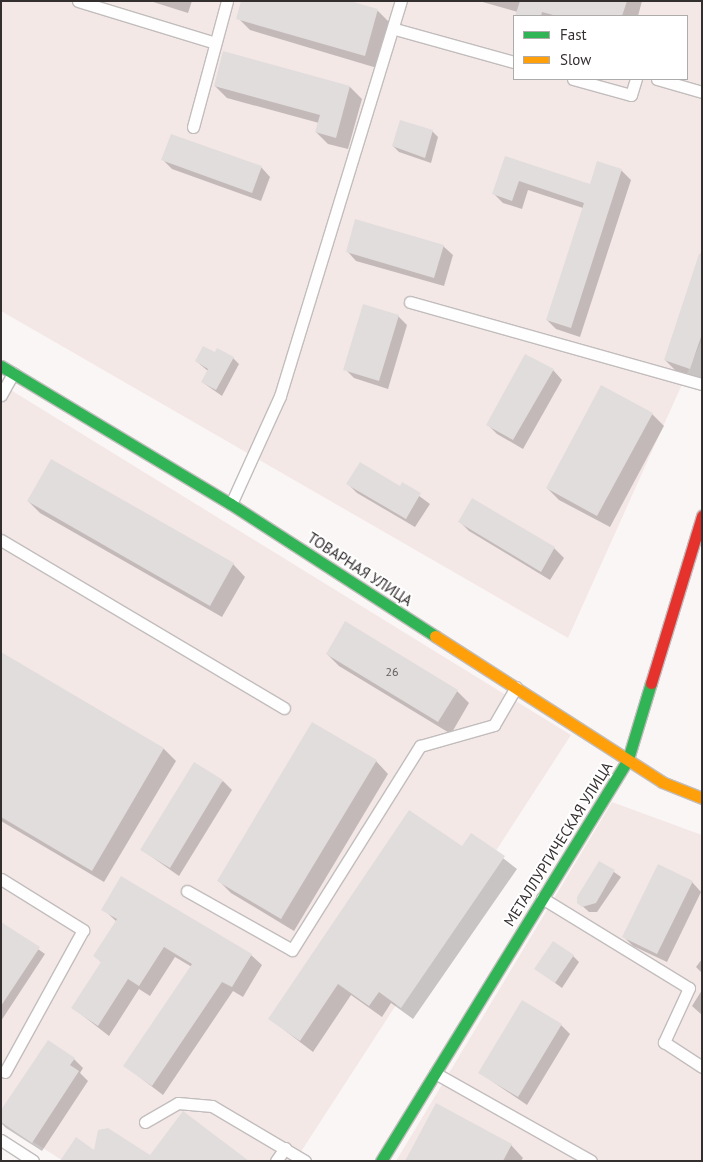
<!DOCTYPE html>
<meta charset="utf-8">
<style>
body{margin:0}
#map{position:relative;width:703px;height:1162px;overflow:hidden;background:#fbf6f6;font-family:"PT Sans",sans-serif}
div>[style]{position:absolute}
[style*='--x']{left:calc(var(--x)*1px);top:calc(var(--y)*1px);width:calc(var(--w)*1px);rotate:calc(var(--a)*1deg)}
.built>*{inset:0;background:#f4e8e7}
.shadow>*{inset:0;background:#0003}
.building>*{inset:0;background:#e1dddd}
.roads{filter:drop-shadow(1px 0 #c2bdbd) drop-shadow(-1px 0 #c2bdbd) drop-shadow(0 1px #c2bdbd) drop-shadow(0 -1px #c2bdbd)}
.lane>*{height:11px;margin:-5.5px;padding:0 5.5px;transform-origin:5.5px;border-radius:5.5px;background:#fefefe}
.fast>*{height:11px;margin:-5.5px;padding:0 5.5px;transform-origin:5.5px;border-radius:5.5px;background:#30b455}
.slow>*{height:11px;margin:-5.5px;padding:0 5.5px;transform-origin:5.5px;border-radius:5.5px;background:#ff9f0a}
.jam>*{height:11px;margin:-5.5px;padding:0 5.5px;transform-origin:5.5px;border-radius:5.5px;background:#e5322d}
span{translate:-50% -50%;white-space:nowrap;text-align:center;line-height:1.15;-webkit-text-stroke:4px #fff;paint-order:stroke}
.number-label{font-size:12px;color:#615d5c}
.number-label span{-webkit-text-stroke-width:0}
.street-label{font-size:15px;color:#332f2e}
.frame{position:absolute;inset:0;border:2px solid #332f2e;pointer-events:none}
.legend{position:absolute;left:513px;top:15px;width:175px;height:65px;box-sizing:border-box;background:#fff;border:1px solid #adacab;margin:0;padding:6px 9px;list-style:none;font-size:15px;color:#332f2e}
.legend li{display:flex;align-items:center;gap:10px;height:25px}
.legend b{width:25px;border:1px solid #adacab}
</style>
<div id="map">
<div class="built">
<i style="clip-path:polygon(evenodd,1px 1px,702px 1px,702px 340px,568px 638px,1px 311px,1px 1px,514px 16px,687px 16px,687px 79px,514px 79px,514px 16px)"></i>
<i style="clip-path:polygon(1px 384px,571px 735px,295px 1161px,63px 1161px,1px 1121px)"></i>
<i style="clip-path:polygon(612px 802px,702px 835px,702px 1161px,396px 1161px)"></i>
</div>
<div class="shadow">
<i style="clip-path:polygon(150px 1px,192px 1px,188px 13px)"></i>
<i style="clip-path:polygon(346px 1px,378px 11px,390px 23px,377px 68px,250px 30px,238px 18px)"></i>
<i style="clip-path:polygon(479px 1px,642px 1px,638px 16px,518px 16px,518px 12px)"></i>
<i style="clip-path:polygon(224px 53px,350px 87px,362px 99px,348px 149px,328px 144px,316px 132px,319px 123px,227px 98px,215px 86px)"></i>
<i style="clip-path:polygon(432px 131px,438px 137px,431px 163px,399px 152px,393px 146px)"></i>
<i style="clip-path:polygon(506px 157px,591px 185px,598px 163px,622px 171px,631px 180px,580px 337px,556px 329px,547px 320px,583px 208px,528px 190px,522px 209px,503px 203px,494px 194px)"></i>
<i style="clip-path:polygon(163px 160px,261px 167px,270px 177px,261px 201px,172px 169px)"></i>
<i style="clip-path:polygon(443px 246px,453px 255px,444px 286px,356px 261px,347px 251px)"></i>
<i style="clip-path:polygon(702px 250px,702px 380px,677px 372px,665px 360px)"></i>
<i style="clip-path:polygon(398px 316px,407px 325px,388px 389px,354px 378px,345px 369px)"></i>
<i style="clip-path:polygon(215px 354px,233px 358px,239px 364px,222px 396px,202px 382px,208px 371px,196px 361px)"></i>
<i style="clip-path:polygon(553px 370px,562px 380px,523px 449px,497px 434px,488px 425px)"></i>
<i style="clip-path:polygon(652px 414px,664px 426px,610px 527px,559px 500px,547px 488px)"></i>
<i style="clip-path:polygon(348px 484px,401px 488px,403px 484px,430px 504px,415px 527px,357px 493px)"></i>
<i style="clip-path:polygon(473px 500px,554px 548px,564px 558px,550px 580px,469px 531px,460px 522px)"></i>
<i style="clip-path:polygon(28px 501px,233px 564px,245px 577px,222px 617px,40px 513px)"></i>
<i style="clip-path:polygon(1px 653px,164px 749px,176px 761px,104px 882px,1px 821px)"></i>
<i style="clip-path:polygon(327px 654px,457px 691px,469px 703px,451px 734px,339px 666px)"></i>
<i style="clip-path:polygon(376px 761px,388px 774px,294px 931px,231px 893px,218px 880px)"></i>
<i style="clip-path:polygon(223px 781px,232px 790px,179px 876px,142px 850px)"></i>
<i style="clip-path:polygon(472px 834px,517px 869px,413px 1019px,391px 1003px,382px 1017px,351px 995px,313px 1052px,270px 1019px,462px 848px)"></i>
<i style="clip-path:polygon(600px 862px,621px 877px,597px 912px,589px 912px,578px 902px)"></i>
<i style="clip-path:polygon(692px 882px,701px 892px,667px 962px,633px 946px,624px 937px)"></i>
<i style="clip-path:polygon(103px 909px,251px 955px,262px 965px,243px 997px,233px 991px,163px 1095px,125px 1066px,192px 967px,175px 957px,150px 996px,139px 989px,109px 1036px,73px 1008px,102px 963px,95px 956px,117px 922px)"></i>
<i style="clip-path:polygon(1px 923px,45px 954px,1px 1021px)"></i>
<i style="clip-path:polygon(573px 956px,579px 962px,562px 988px,536px 969px)"></i>
<i style="clip-path:polygon(702px 959px,702px 973px,696px 967px)"></i>
<i style="clip-path:polygon(702px 990px,702px 1015px,692px 1006px)"></i>
<i style="clip-path:polygon(561px 1025px,570px 1034px,527px 1105px,480px 1073px)"></i>
<i style="clip-path:polygon(74px 1059px,83px 1068px,80px 1073px,88px 1081px,42px 1151px,6px 1128px,1px 1123px,1px 1112px)"></i>
<i style="clip-path:polygon(511px 1145px,523px 1158px,521px 1161px,406px 1161px)"></i>
</div>
<div class="building">
<i style="clip-path:polygon(241px 1px,350px 1px,378px 9px,365px 56px,236px 19px)"></i>
<i style="clip-path:polygon(520px 1px,627px 1px,622px 16px,557px 16px,542px 12px,541px 16px,515px 16px)"></i>
<i style="clip-path:polygon(223px 51px,350px 86px,336px 138px,315px 132px,320px 115px,214px 86px)"></i>
<i style="clip-path:polygon(400px 120px,433px 130px,425px 158px,392px 146px)"></i>
<i style="clip-path:polygon(171px 134px,262px 166px,252px 193px,161px 160px)"></i>
<i style="clip-path:polygon(505px 156px,590px 184px,597px 161px,622px 169px,571px 328px,546px 320px,584px 203px,519px 181px,512px 201px,492px 194px)"></i>
<i style="clip-path:polygon(355px 219px,444px 245px,434px 278px,346px 252px)"></i>
<i style="clip-path:polygon(699px 254px,702px 255px,702px 334px,690px 369px,664px 360px)"></i>
<i style="clip-path:polygon(363px 304px,399px 315px,379px 381px,343px 370px)"></i>
<i style="clip-path:polygon(203px 346px,215px 352px,217px 348px,234px 357px,216px 390px,201px 382px,208px 369px,195px 361px)"></i>
<i style="clip-path:polygon(525px 354px,554px 369px,513px 440px,486px 425px)"></i>
<i style="clip-path:polygon(601px 385px,653px 413px,597px 516px,546px 488px)"></i>
<i style="clip-path:polygon(51px 459px,234px 563px,210px 606px,27px 501px)"></i>
<i style="clip-path:polygon(360px 462px,400px 486px,402px 482px,421px 493px,406px 519px,346px 484px)"></i>
<i style="clip-path:polygon(472px 498px,555px 547px,541px 572px,458px 522px)"></i>
<i style="clip-path:polygon(345px 621px,458px 690px,438px 722px,326px 654px)"></i>
<i style="clip-path:polygon(1px 652px,164px 748px,92px 871px,1px 817px)"></i>
<i style="clip-path:polygon(312px 722px,377px 760px,281px 919px,217px 881px)"></i>
<i style="clip-path:polygon(194px 762px,223px 780px,170px 868px,140px 850px)"></i>
<i style="clip-path:polygon(409px 810px,462px 846px,471px 833px,505px 856px,401px 1008px,379px 992px,369px 1006px,338px 984px,300px 1041px,268px 1019px)"></i>
<i style="clip-path:polygon(599px 861px,615px 870px,596px 903px,582px 907px,577px 903px,577px 897px)"></i>
<i style="clip-path:polygon(658px 864px,693px 881px,657px 954px,622px 937px)"></i>
<i style="clip-path:polygon(121px 876px,252px 954px,232px 987px,222px 982px,152px 1086px,123px 1066px,192px 964px,164px 947px,139px 986px,128px 979px,98px 1026px,71px 1008px,101px 962px,93px 956px,117px 919px,101px 910px)"></i>
<i style="clip-path:polygon(1px 922px,40px 947px,1px 1006px)"></i>
<i style="clip-path:polygon(553px 941px,574px 955px,555px 983px,534px 969px)"></i>
<i style="clip-path:polygon(522px 1000px,562px 1024px,518px 1097px,478px 1073px)"></i>
<i style="clip-path:polygon(48px 1040px,75px 1058px,70px 1065px,79px 1071px,32px 1143px,1px 1122px,1px 1110px)"></i>
<i style="clip-path:polygon(436px 1103px,512px 1144px,503px 1161px,405px 1161px)"></i>
<i style="clip-path:polygon(183px 1111px,249px 1161px,60px 1161px,76px 1137px,94px 1150px,98px 1130px,108px 1128px,150px 1155px)"></i>
</div>
<div class="roads">
<div class="lane">
<i style="--x:78;--y:1;--w:143;--a:17"></i>
<i style="--x:395;--y:29;--w:123;--a:15.5"></i>
<i style="--x:573;--y:79;--w:60;--a:15.4"></i>
<i style="--x:631;--y:95;--w:17;--a:-73"></i>
<i style="--x:657;--y:79;--w:47;--a:16.1"></i>
<i style="--x:193;--y:127;--w:131;--a:-74.9"></i>
<i style="--x:410;--y:302;--w:303;--a:15.7"></i>
<i style="--x:1;--y:395;--w:25;--a:-61"></i>
<i style="--x:231;--y:504;--w:119;--a:-65.6"></i>
<i style="--x:280;--y:396;--w:413;--a:-73"></i>
<i style="--x:1;--y:540;--w:329;--a:30.7"></i>
<i style="--x:1;--y:879;--w:97;--a:31.9"></i>
<i style="--x:83;--y:930;--w:162;--a:118.8"></i>
<i style="--x:187;--y:891;--w:120;--a:29.3"></i>
<i style="--x:292;--y:950;--w:241;--a:-57.9"></i>
<i style="--x:420;--y:746;--w:77;--a:-15.8"></i>
<i style="--x:494;--y:725;--w:44;--a:-59.9"></i>
<i style="--x:542;--y:898;--w:172;--a:31.5"></i>
<i style="--x:689;--y:988;--w:60;--a:114.8"></i>
<i style="--x:664;--y:1042;--w:45;--a:33.3"></i>
<i style="--x:435;--y:1073;--w:179;--a:29.4"></i>
<i style="--x:145;--y:1122;--w:38;--a:-30"></i>
<i style="--x:178;--y:1103;--w:34;--a:5"></i>
<i style="--x:212;--y:1106;--w:108;--a:30.6"></i>
<i style="--x:1;--y:1140;--w:38;--a:33"></i>
<i style="--x:276;--y:1161;--w:16;--a:-55"></i>
</div>
<div class="fast">
<i style="--x:1;--y:366;--w:268;--a:31"></i>
<i style="--x:231;--y:504;--w:243;--a:32.9"></i>
<i style="--x:381;--y:1161;--w:472;--a:-58.4"></i>
<i style="--x:628;--y:759;--w:79;--a:-73.2"></i>
</div>
<div class="slow">
<i style="--x:435;--y:636;--w:270;--a:32.7"></i>
<i style="--x:662;--y:782;--w:43;--a:21.8"></i>
</div>
<div class="jam">
<i style="--x:651;--y:683;--w:175;--a:-73"></i>
</div>
</div>
<div class="number-label">
<span style="left:392px;top:672px">26</span>
</div>
<div class="street-label">
<span style="left:360px;top:569px;rotate:33deg">ТОВАРНАЯ УЛИЦА</span>
<span style="left:558px;top:844px;rotate:-58deg">МЕТАЛЛУРГИЧЕСКАЯ УЛИЦА</span>
</div>
<div class="frame"></div>
<ul class="legend">
<li><b style="height:6px;background:#30b455"></b>Fast</li>
<li><b style="height:6px;background:#ff9f0a"></b>Slow</li>
</ul>
</div>
